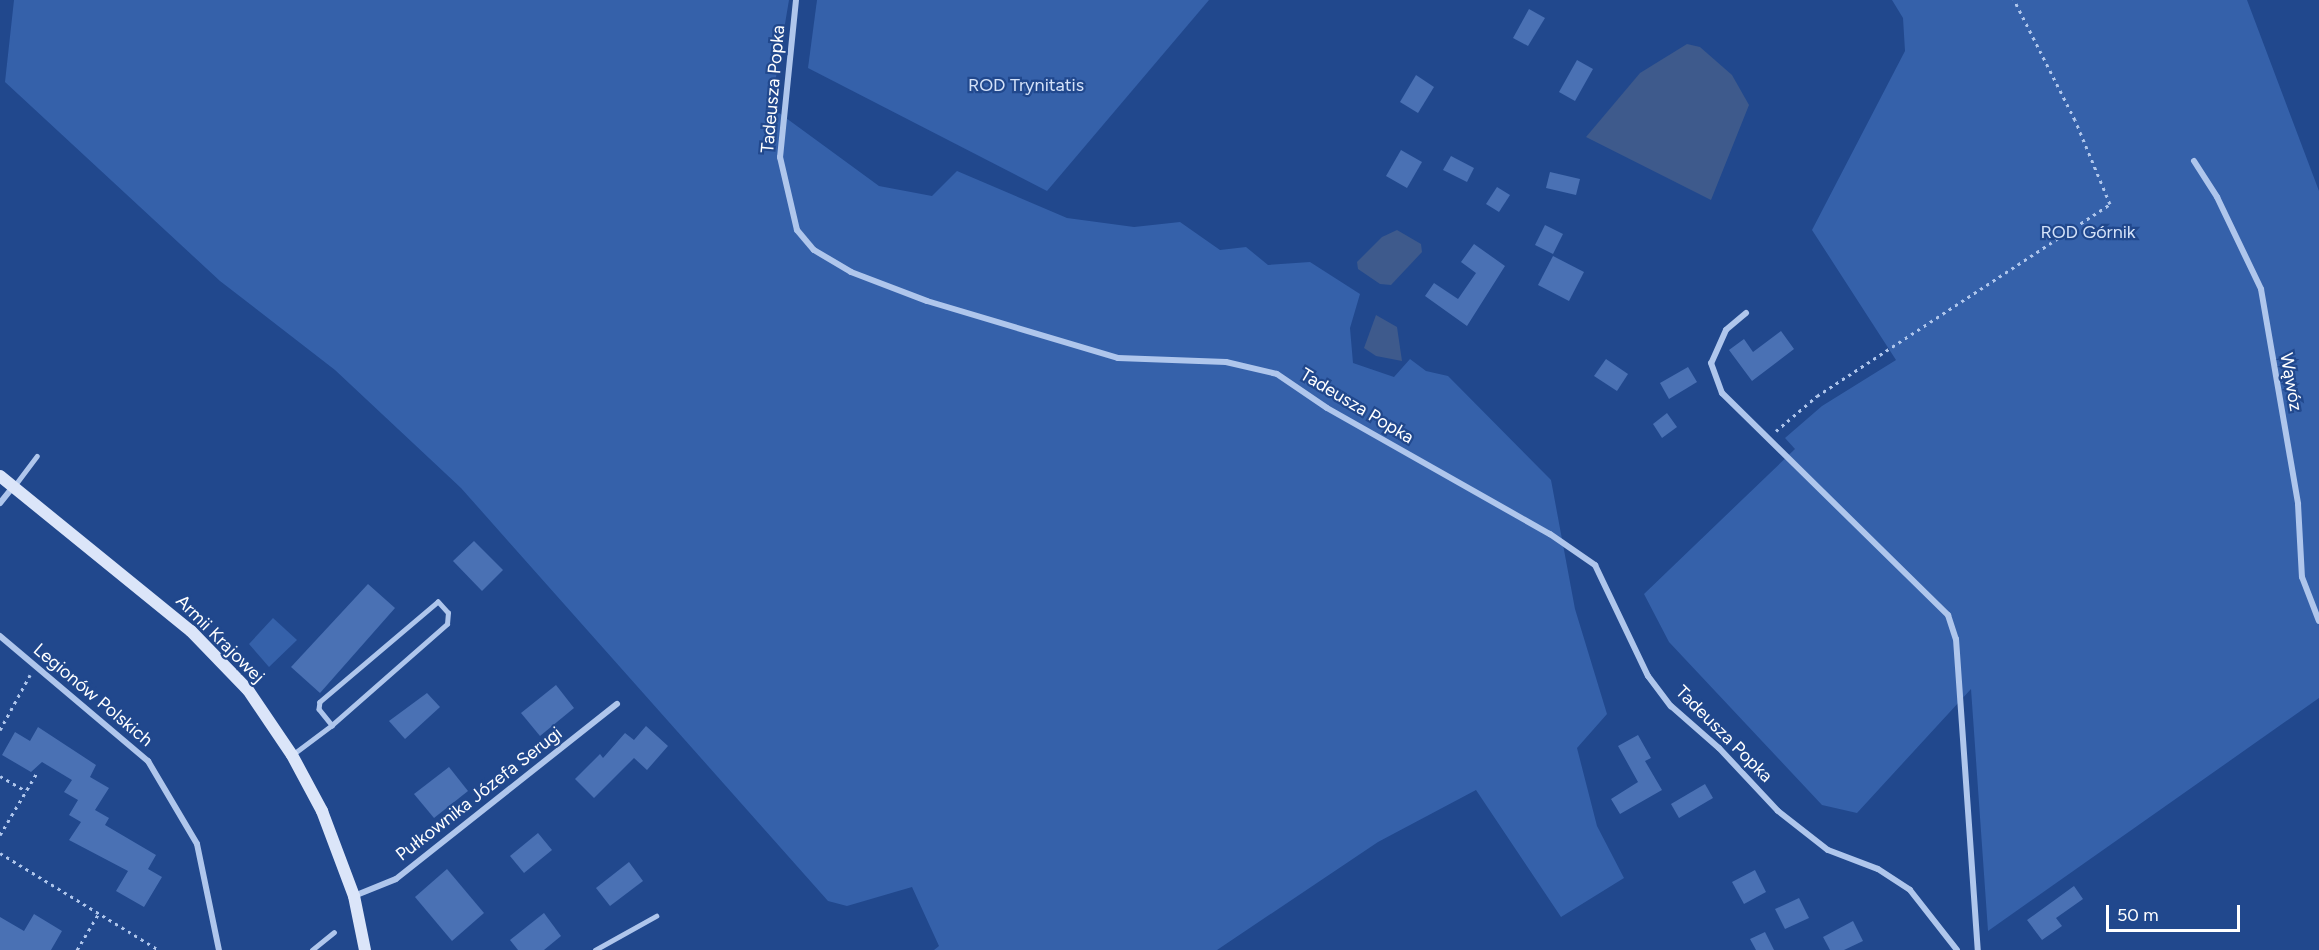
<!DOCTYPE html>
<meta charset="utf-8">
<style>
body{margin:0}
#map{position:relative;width:2319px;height:950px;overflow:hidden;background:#21488d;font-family:Figtree,sans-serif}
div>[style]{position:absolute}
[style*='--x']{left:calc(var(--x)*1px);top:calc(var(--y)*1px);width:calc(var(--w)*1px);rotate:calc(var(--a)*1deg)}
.green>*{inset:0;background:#3561aa}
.water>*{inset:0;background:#3e5a8c}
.building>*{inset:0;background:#4a71b4}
.path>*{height:3px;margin-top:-1.5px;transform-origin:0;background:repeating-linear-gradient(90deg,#afc6ec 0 3px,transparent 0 7.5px)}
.lane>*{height:4.5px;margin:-2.25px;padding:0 2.25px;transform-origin:2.25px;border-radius:2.25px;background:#afc6ec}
.street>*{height:6px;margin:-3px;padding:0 3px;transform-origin:3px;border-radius:3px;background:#afc6ec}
.secondary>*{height:12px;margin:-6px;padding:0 6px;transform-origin:6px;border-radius:6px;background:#dbe5f9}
span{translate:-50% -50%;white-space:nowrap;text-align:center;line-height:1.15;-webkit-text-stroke:4.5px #21488d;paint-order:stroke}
.park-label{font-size:18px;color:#d4e2f9}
.street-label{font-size:18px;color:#fff}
.scale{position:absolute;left:2106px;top:905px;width:134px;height:27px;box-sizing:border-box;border:3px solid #fff;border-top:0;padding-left:8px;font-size:18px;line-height:21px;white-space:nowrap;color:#fff;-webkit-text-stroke:4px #21488d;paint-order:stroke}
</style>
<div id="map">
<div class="green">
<i style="clip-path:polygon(14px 0,789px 0,771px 107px,879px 186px,932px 196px,957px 171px,1067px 218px,1134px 227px,1180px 222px,1220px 250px,1246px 247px,1268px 265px,1310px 262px,1360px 294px,1350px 328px,1353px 363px,1394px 377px,1410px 359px,1426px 371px,1448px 376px,1551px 480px,1575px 609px,1607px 714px,1577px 748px,1597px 826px,1624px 878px,1561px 917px,1476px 790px,1378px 842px,1217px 950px,934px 950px,939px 946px,912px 887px,847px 906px,828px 901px,461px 488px,335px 370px,220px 281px,5px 82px)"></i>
<i style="clip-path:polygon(817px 0,1209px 0,1047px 191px,808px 68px)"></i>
<i style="clip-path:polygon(1892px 0,2247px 0,2319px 191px,2319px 698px,1988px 931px,1971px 689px,1857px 813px,1822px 805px,1669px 642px,1644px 594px,1795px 449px,1785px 438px,1822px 406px,1896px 360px,1812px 230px,1905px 51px,1903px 18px)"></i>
<i style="clip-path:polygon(273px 618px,297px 640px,269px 667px,249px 644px)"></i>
</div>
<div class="water">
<i style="clip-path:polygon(1687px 44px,1700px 47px,1732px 75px,1749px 105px,1711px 200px,1586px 137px,1640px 73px)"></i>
<i style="clip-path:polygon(1397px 230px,1421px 244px,1422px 252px,1391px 285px,1380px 284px,1358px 269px,1357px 262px,1382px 237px)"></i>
<i style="clip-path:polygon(1376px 315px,1397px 327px,1402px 361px,1376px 356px,1364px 348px)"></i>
</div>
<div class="building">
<i style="clip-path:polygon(1529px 9px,1545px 18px,1528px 46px,1513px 38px)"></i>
<i style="clip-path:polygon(1577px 60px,1593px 69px,1575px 101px,1559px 92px)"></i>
<i style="clip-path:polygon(1416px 75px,1434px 87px,1418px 113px,1400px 102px)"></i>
<i style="clip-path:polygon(1401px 150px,1422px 162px,1407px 188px,1386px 176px)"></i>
<i style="clip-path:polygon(1451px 156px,1474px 168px,1467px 182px,1443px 170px)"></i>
<i style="clip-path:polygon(1550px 172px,1580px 179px,1576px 195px,1546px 188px)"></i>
<i style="clip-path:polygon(1497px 187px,1510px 195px,1499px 212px,1486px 204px)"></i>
<i style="clip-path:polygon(1545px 225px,1563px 234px,1553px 254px,1535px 245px)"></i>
<i style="clip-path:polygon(1474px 244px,1505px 266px,1467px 326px,1425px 296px,1434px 283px,1458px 299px,1476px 273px,1461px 262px)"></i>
<i style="clip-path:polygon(1553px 256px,1584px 272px,1569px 301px,1538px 285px)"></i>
<i style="clip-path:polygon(1781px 331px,1794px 349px,1752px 381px,1729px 350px,1744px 339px,1753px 352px)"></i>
<i style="clip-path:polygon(1606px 359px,1628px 374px,1617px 391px,1594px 376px)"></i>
<i style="clip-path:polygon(1688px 367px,1697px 382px,1669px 399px,1660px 383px)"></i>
<i style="clip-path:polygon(1667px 413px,1677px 427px,1662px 438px,1653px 424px)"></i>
<i style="clip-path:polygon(474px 541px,503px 570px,482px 591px,453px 561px)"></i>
<i style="clip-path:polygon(368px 584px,395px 608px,320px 693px,291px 667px)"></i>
<i style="clip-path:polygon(556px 685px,574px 708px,540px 736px,521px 713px)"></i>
<i style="clip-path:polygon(427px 693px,440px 707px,405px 739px,389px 721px)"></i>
<i style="clip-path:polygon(646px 726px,668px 746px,647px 770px,634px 758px,594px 798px,575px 779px,600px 754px,603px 758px,625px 733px,634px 740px)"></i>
<i style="clip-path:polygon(38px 727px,96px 765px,90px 777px,109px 788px,95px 810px,109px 818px,105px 825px,156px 855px,148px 869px,162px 877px,144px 907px,116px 891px,128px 871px,69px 840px,81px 822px,69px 815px,78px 800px,64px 792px,72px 780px,42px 762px,31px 772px,2px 755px,15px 732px,30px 741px)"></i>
<i style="clip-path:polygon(1638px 735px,1651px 758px,1645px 761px,1662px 790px,1620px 814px,1611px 799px,1638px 782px,1618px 746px)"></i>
<i style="clip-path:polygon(449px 767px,468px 791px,434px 818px,414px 794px)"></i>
<i style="clip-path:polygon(1705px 784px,1713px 798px,1679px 818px,1671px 804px)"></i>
<i style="clip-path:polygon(538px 833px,552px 850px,524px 873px,510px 856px)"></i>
<i style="clip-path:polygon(629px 862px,643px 881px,610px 906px,596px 888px)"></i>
<i style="clip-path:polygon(447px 869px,484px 913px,452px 941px,415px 897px)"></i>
<i style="clip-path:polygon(1755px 870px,1766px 892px,1744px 904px,1732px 882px)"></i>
<i style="clip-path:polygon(2074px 886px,2083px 899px,2056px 918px,2062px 926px,2042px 940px,2027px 920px)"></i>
<i style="clip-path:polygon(1799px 898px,1809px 918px,1785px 929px,1775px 909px)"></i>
<i style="clip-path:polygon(544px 913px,561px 936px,544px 950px,518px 950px,510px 940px)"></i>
<i style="clip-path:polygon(34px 914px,62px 931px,51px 950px,0 950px,0 917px,24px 931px)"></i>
<i style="clip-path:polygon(1853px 921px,1863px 941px,1844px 950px,1830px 950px,1823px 937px)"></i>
<i style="clip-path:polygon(1765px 932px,1774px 950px,1756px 950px,1750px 939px)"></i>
</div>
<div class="path">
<i style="--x:1776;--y:431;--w:54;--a:-40.5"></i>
<i style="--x:1817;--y:396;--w:350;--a:-33.2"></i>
<i style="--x:2110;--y:204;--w:91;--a:-112.6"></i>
<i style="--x:2075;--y:120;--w:135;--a:-116.9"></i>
<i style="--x:0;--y:730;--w:63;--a:-61.4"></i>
<i style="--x:0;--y:776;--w:30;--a:30"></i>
<i style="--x:0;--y:835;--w:74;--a:-59.3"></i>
<i style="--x:0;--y:853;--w:186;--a:31.4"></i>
<i style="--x:77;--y:950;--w:43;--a:-59.3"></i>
</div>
<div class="lane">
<i style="--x:15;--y:485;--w:36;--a:-53"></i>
<i style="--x:292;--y:755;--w:50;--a:-36.9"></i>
<i style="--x:332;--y:725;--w:153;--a:-41.3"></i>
<i style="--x:447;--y:624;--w:11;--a:-85"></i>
<i style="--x:448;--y:613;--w:15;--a:-132"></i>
<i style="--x:438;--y:602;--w:155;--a:139.7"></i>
<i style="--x:320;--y:702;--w:7;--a:98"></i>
<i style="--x:319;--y:709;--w:21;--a:51"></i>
<i style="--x:312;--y:950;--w:28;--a:-39"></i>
<i style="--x:595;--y:950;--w:70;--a:-29.1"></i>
</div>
<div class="street">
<i style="--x:796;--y:0;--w:158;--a:95.8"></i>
<i style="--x:780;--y:157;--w:75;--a:76.9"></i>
<i style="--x:797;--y:230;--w:26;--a:50"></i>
<i style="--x:814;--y:250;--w:43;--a:30.7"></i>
<i style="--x:851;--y:272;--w:81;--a:20.9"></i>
<i style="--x:927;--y:301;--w:199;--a:16.6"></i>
<i style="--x:1118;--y:358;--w:108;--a:2.1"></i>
<i style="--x:1226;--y:362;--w:52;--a:13.2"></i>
<i style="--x:1277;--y:374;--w:60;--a:34.2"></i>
<i style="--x:1327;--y:408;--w:256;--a:29.5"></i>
<i style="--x:1550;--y:534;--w:55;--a:34.6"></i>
<i style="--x:1595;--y:565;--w:123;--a:64.5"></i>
<i style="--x:1648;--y:676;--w:38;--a:53"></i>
<i style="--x:1671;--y:706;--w:64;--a:41.2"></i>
<i style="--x:1719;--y:748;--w:86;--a:46.9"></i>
<i style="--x:1778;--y:811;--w:63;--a:38"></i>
<i style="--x:1828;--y:850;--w:53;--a:20.8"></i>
<i style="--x:1878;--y:869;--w:38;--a:33"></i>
<i style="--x:1910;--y:890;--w:76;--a:51.9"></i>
<i style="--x:2194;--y:161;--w:43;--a:57.4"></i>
<i style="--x:2217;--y:197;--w:102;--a:64.4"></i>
<i style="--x:2261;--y:289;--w:218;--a:80.2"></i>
<i style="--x:2298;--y:504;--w:73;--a:86.9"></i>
<i style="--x:2302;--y:577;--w:47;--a:68.9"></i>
<i style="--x:1746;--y:313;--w:26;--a:140"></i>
<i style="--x:1726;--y:330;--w:36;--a:114"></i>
<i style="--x:1711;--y:363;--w:32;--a:70"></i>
<i style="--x:1722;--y:393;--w:317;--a:44.5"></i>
<i style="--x:1948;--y:615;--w:25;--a:72"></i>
<i style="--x:1956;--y:639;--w:312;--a:86"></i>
<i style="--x:0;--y:503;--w:21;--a:-51"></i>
<i style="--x:0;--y:636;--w:194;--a:40.2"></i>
<i style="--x:148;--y:761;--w:96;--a:59.4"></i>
<i style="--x:197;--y:844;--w:108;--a:78.3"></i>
<i style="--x:354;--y:896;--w:45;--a:-22"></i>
<i style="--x:396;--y:879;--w:282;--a:-38.4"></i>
</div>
<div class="secondary">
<i style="--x:0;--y:476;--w:246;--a:39.1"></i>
<i style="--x:191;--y:631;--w:82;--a:46"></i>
<i style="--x:248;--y:690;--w:78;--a:55.9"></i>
<i style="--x:292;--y:755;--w:64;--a:61.8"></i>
<i style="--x:322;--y:811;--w:91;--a:69.4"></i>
<i style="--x:354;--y:896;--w:55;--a:78.5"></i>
</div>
<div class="park-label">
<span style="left:1026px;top:85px">ROD Trynitatis</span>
<span style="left:2088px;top:232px">ROD Górnik</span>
</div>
<div class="street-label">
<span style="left:773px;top:89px;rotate:-85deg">Tadeusza Popka</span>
<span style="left:2291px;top:382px;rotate:80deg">Wąwóz</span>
<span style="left:1357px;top:406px;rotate:31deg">Tadeusza Popka</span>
<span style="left:220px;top:639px;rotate:45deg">Armii Krajowej</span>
<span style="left:93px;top:695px;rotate:40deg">Legionów Polskich</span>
<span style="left:1724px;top:734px;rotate:45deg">Tadeusza Popka</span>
<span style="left:479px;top:794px;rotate:-38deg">Pułkownika Józefa Serugi</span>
</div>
<div class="scale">50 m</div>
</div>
